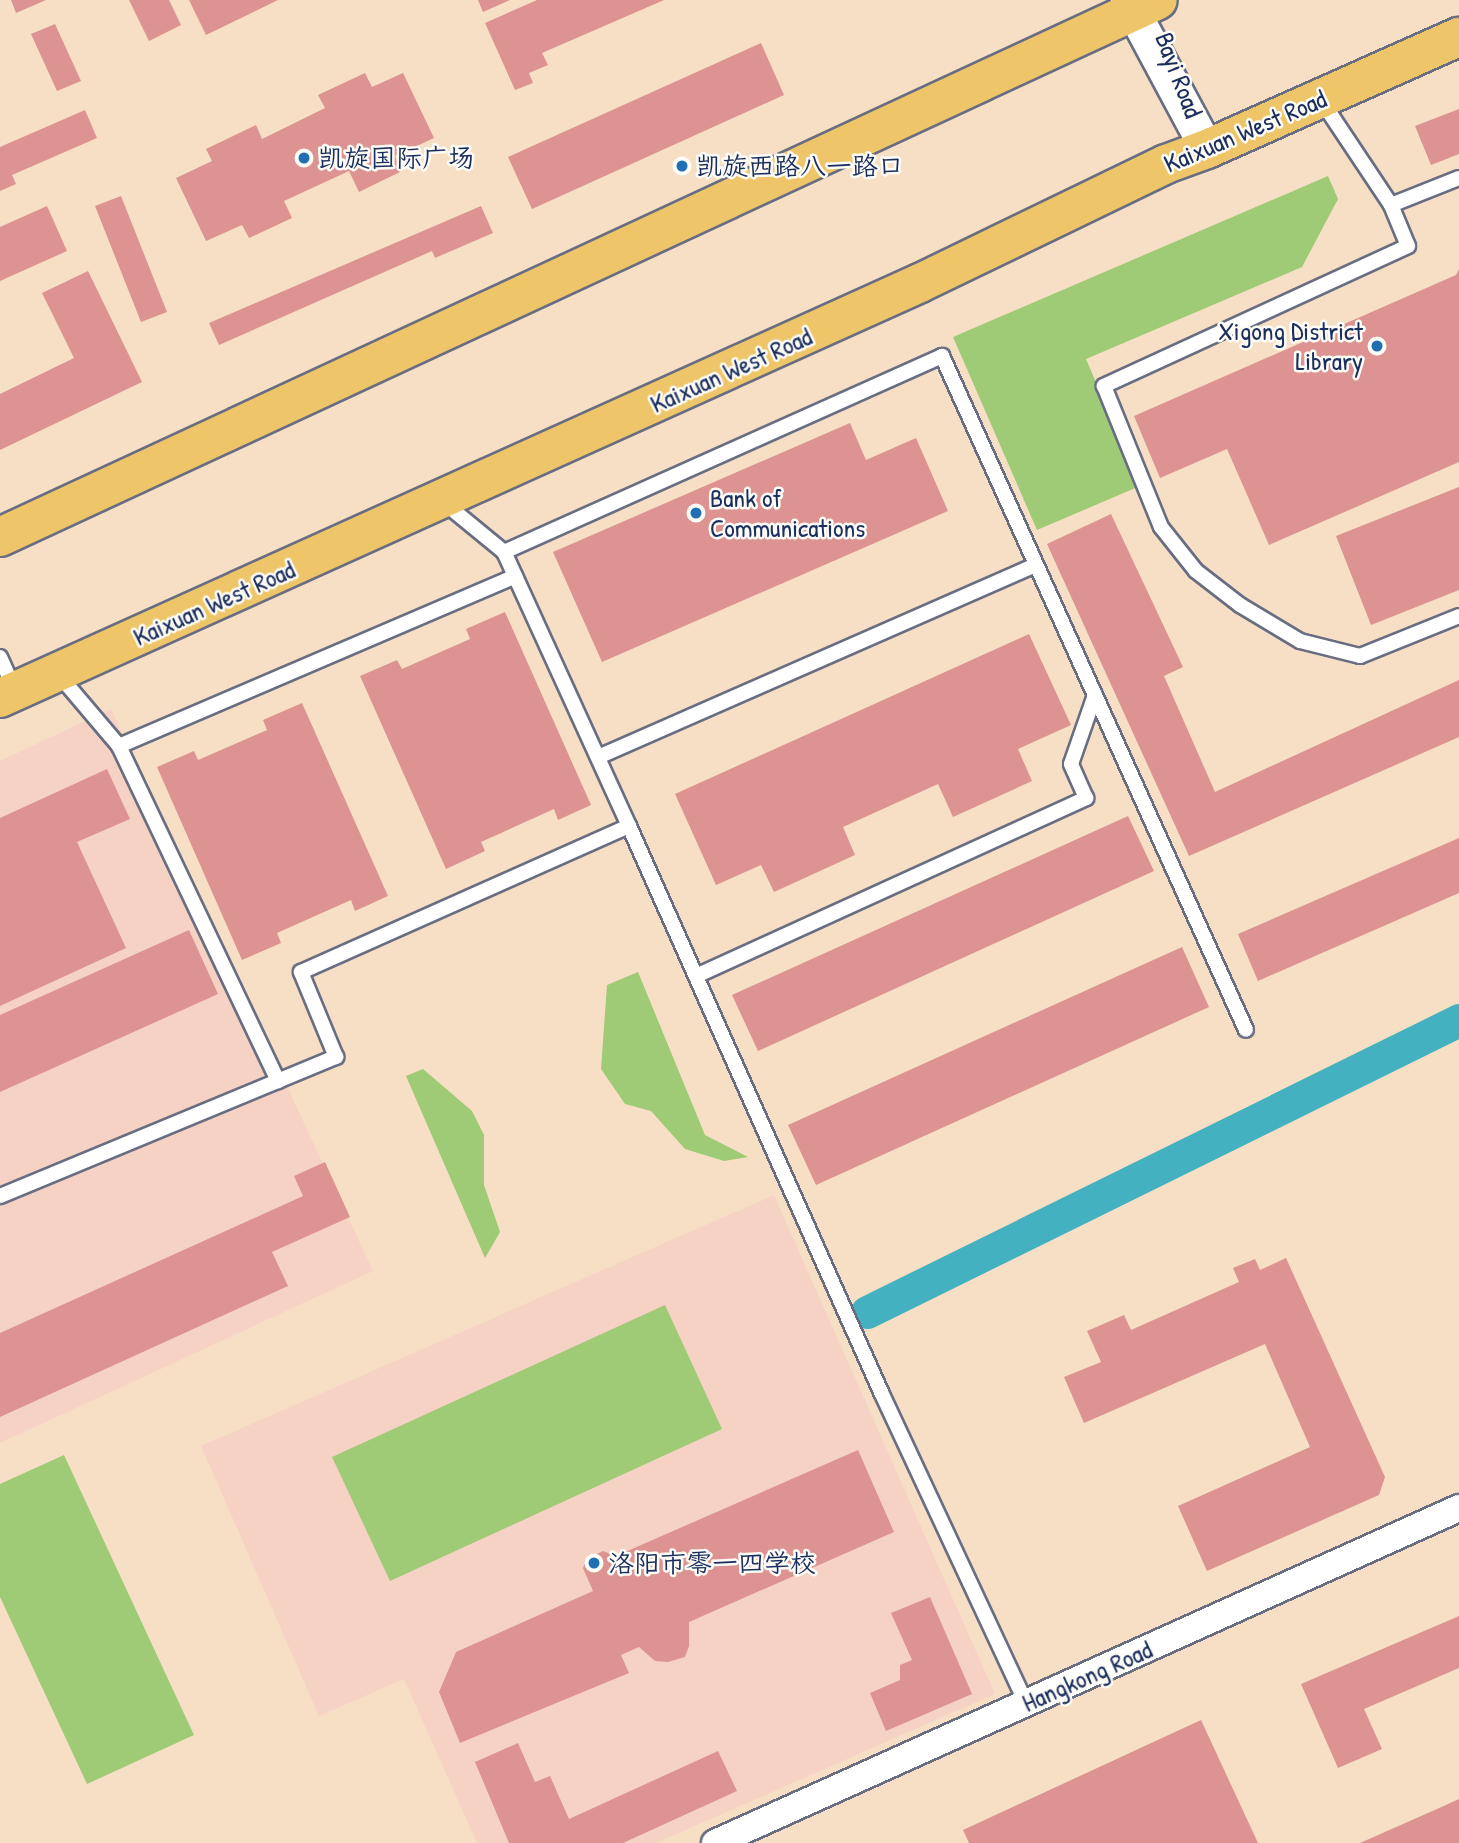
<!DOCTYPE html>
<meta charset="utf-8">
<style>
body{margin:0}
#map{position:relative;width:1459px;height:1843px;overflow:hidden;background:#f6dfc5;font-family:"Patrick Hand","LXGW WenKai TC",sans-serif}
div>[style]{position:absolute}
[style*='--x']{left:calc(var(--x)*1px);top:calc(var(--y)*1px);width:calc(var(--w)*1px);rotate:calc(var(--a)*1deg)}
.built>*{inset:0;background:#f6d2c4}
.green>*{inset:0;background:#9fca76}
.canal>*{height:33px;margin:-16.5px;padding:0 16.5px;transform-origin:16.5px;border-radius:16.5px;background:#43b1c0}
.building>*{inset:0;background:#dd9391}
.roads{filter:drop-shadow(2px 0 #686d82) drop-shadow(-2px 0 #686d82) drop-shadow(0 2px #686d82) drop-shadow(0 -2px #686d82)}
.service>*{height:14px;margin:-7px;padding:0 7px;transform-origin:7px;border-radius:7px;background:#fff}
.minor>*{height:26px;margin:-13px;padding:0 13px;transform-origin:13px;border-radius:13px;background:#fff}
.tertiary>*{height:33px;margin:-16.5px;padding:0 16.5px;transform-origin:16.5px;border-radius:16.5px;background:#fff}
.primary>*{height:38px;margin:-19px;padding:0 19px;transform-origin:19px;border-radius:19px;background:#eec569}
.dots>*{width:19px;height:19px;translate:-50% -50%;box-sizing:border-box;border:4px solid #fdfcf7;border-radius:50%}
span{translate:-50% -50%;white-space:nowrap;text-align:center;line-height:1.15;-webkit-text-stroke:5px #fdfcf7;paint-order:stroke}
.street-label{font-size:26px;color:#1b2f5e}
.poi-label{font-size:26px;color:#1b2f5e}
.left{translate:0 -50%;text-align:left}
.right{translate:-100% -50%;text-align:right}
</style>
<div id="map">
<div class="built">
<i style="clip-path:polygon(111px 709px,373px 1271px,0 1443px,0 761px)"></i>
<i style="clip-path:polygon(774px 1195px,995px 1694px,656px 1843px,477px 1843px,404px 1679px,319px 1716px,201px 1446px)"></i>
</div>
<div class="green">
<i style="clip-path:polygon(1328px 176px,1338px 199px,1302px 267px,1086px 359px,1140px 486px,1037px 530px,953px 337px)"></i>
<i style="clip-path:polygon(638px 972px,705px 1135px,748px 1157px,724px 1161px,685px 1149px,651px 1111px,625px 1104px,601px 1069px,607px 985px)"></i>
<i style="clip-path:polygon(423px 1069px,472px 1111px,484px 1135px,484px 1185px,500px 1232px,485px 1258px,406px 1076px)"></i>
<i style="clip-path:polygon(665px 1305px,722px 1429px,390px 1581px,332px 1457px)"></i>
<i style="clip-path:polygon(64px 1455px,194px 1735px,87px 1784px,0 1597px,0 1484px)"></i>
</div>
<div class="canal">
<i style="--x:867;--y:1312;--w:660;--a:-26.25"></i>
</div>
<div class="building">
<i style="clip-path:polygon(11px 0,46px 0,16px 13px)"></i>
<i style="clip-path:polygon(129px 0,169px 0,181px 25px,149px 41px)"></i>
<i style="clip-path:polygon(189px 0,278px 0,206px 35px)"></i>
<i style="clip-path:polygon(478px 0,510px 0,483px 12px)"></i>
<i style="clip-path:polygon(537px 0,664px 0,542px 53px,548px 65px,529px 73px,533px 83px,515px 90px,485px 23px)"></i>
<i style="clip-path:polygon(55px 24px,81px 81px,57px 91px,31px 34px)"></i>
<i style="clip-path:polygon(761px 43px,784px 95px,532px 209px,508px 157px)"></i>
<i style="clip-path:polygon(365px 73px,372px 87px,403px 73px,434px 138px,395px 156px,402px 171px,359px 192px,349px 171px,284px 201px,292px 218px,249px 238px,242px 225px,206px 241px,176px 178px,212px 161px,206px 149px,256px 125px,262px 139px,325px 108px,318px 95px)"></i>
<i style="clip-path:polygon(1459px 109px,1459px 154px,1431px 165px,1415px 126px)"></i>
<i style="clip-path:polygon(85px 110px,97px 138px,12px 175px,16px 184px,0 191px,0 147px)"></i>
<i style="clip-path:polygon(121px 196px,167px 312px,141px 322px,95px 206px)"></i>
<i style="clip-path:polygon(47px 206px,67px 251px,0 281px,0 227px)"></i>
<i style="clip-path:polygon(481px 206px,493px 233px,435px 258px,432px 251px,219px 345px,209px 323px)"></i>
<i style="clip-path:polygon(1459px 269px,1459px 462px,1269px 545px,1227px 449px,1160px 478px,1134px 416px,1456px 275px)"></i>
<i style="clip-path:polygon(88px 271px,142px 382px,0 450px,0 394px,74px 358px,42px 293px)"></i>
<i style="clip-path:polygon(850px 423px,866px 460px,916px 438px,948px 511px,602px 662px,553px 552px)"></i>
<i style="clip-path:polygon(1459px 487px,1459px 590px,1371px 625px,1336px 536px)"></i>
<i style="clip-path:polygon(1111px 514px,1183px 667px,1164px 676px,1215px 792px,1459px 680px,1459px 737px,1189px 856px,1047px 544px)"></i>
<i style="clip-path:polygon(505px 612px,591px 805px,558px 820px,554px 809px,481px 842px,485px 851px,446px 869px,360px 676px,397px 660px,402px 669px,470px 639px,466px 629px)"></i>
<i style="clip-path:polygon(1029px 634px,1071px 725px,1018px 749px,1032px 781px,953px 817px,938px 784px,843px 827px,855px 855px,774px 892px,761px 865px,716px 885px,675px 794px)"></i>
<i style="clip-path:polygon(302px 703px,388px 896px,355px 911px,351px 900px,277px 933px,281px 943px,242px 960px,157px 767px,194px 751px,198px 760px,267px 730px,263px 720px)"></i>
<i style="clip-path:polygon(107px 769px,130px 819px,77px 842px,126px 948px,0 1006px,0 818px)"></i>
<i style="clip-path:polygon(1128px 816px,1154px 871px,758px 1051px,732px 995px)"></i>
<i style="clip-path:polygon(1459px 838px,1459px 893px,1258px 981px,1238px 934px)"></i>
<i style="clip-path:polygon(189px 930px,218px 994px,0 1092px,0 1015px)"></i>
<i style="clip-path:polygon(1182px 947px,1209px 1007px,816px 1185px,788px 1125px)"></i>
<i style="clip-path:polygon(325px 1162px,350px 1217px,272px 1252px,288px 1286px,0 1417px,0 1333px,303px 1196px,294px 1176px)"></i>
<i style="clip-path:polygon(1286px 1258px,1385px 1477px,1379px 1495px,1207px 1571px,1178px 1506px,1310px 1447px,1265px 1344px,1084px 1423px,1064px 1377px,1101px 1362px,1087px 1331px,1124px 1315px,1131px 1330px,1239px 1282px,1233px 1268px,1255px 1259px,1260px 1270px)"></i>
<i style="clip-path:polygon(858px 1450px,894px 1532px,689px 1622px,689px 1646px,685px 1657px,668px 1662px,655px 1661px,639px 1647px,621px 1655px,629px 1673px,460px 1743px,439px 1692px,456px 1652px,593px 1591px,583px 1568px,587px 1559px,603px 1551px,616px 1556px)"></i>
<i style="clip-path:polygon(930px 1597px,972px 1694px,886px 1731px,870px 1693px,900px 1680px,900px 1665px,912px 1660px,891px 1613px)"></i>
<i style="clip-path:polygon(1459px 1616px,1459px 1668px,1364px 1709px,1382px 1749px,1338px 1768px,1301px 1684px)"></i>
<i style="clip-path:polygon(1201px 1720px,1258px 1843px,969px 1843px,963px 1830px)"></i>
<i style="clip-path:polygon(518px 1743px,535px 1782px,550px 1776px,569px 1819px,718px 1751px,737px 1791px,623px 1843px,509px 1843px,475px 1762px)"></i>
<i style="clip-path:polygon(1459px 1799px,1459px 1843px,1360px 1843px,1437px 1809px)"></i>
</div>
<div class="roads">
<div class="service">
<i style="--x:1321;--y:100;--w:126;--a:56.3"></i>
<i style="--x:1391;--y:205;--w:44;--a:67.5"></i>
<i style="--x:1408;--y:246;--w:335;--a:155.3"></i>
<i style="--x:1104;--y:386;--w:152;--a:68"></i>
<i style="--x:1161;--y:527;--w:56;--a:51.5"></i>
<i style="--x:1196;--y:571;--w:56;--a:37.7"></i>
<i style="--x:1240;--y:605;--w:70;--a:31"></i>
<i style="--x:1300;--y:641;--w:62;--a:14"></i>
<i style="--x:1360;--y:656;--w:107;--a:-22"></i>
<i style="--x:1391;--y:205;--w:73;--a:-21.7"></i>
<i style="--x:504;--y:552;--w:480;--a:-24.1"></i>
<i style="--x:942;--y:356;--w:739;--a:65.72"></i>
<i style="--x:0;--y:657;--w:36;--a:66"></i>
<i style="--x:58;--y:674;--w:94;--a:49.7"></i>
<i style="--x:119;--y:746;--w:371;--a:64.6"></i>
<i style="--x:119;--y:746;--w:431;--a:-23.2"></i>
<i style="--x:598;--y:757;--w:478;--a:-23.7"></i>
<i style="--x:629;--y:826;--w:620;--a:66"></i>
<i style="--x:881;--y:1392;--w:343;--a:65"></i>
<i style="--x:696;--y:976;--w:429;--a:-24.5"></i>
<i style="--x:1086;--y:798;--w:37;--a:-114"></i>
<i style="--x:1071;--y:764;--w:73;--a:-70.8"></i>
<i style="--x:0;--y:1196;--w:364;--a:-22.5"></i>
<i style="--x:336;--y:1057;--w:92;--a:-112.4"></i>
<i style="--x:301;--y:972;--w:359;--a:-24"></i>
<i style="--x:629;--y:826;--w:301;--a:-114.5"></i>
<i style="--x:504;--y:552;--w:80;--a:-140.6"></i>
</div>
<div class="minor">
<i style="--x:715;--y:1843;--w:816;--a:-24.24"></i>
</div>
<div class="tertiary">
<i style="--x:1127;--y:0;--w:169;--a:61.8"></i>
</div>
<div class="primary">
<i style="--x:0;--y:537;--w:1276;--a:-24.88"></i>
<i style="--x:0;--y:698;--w:1009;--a:-24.28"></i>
<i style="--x:920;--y:283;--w:273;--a:-25.8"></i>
<i style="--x:1166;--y:164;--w:44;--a:-20.1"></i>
<i style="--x:1207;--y:149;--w:276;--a:-24"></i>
</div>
</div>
<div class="dots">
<i style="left:304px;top:158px;background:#1f6fb2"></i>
<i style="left:682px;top:166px;background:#1f6fb2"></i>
<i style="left:1377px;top:346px;background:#1f6fb2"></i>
<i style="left:696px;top:513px;background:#1f6fb2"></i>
<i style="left:594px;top:1563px;background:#1f6fb2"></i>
</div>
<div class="street-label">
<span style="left:1179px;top:75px;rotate:69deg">Bayi Road</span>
<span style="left:1245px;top:131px;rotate:-23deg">Kaixuan West Road</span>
<span style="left:731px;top:370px;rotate:-24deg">Kaixuan West Road</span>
<span style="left:214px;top:603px;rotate:-24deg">Kaixuan West Road</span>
<span style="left:1087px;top:1676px;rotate:-24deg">Hangkong Road</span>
</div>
<div class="poi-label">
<span class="left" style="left:318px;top:158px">凯旋国际广场</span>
<span class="left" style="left:696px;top:166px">凯旋西路八一路口</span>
<span class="right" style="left:1363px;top:346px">Xigong District<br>Library</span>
<span class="left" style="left:710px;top:513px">Bank of<br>Communications</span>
<span class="left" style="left:608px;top:1563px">洛阳市零一四学校</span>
</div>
</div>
